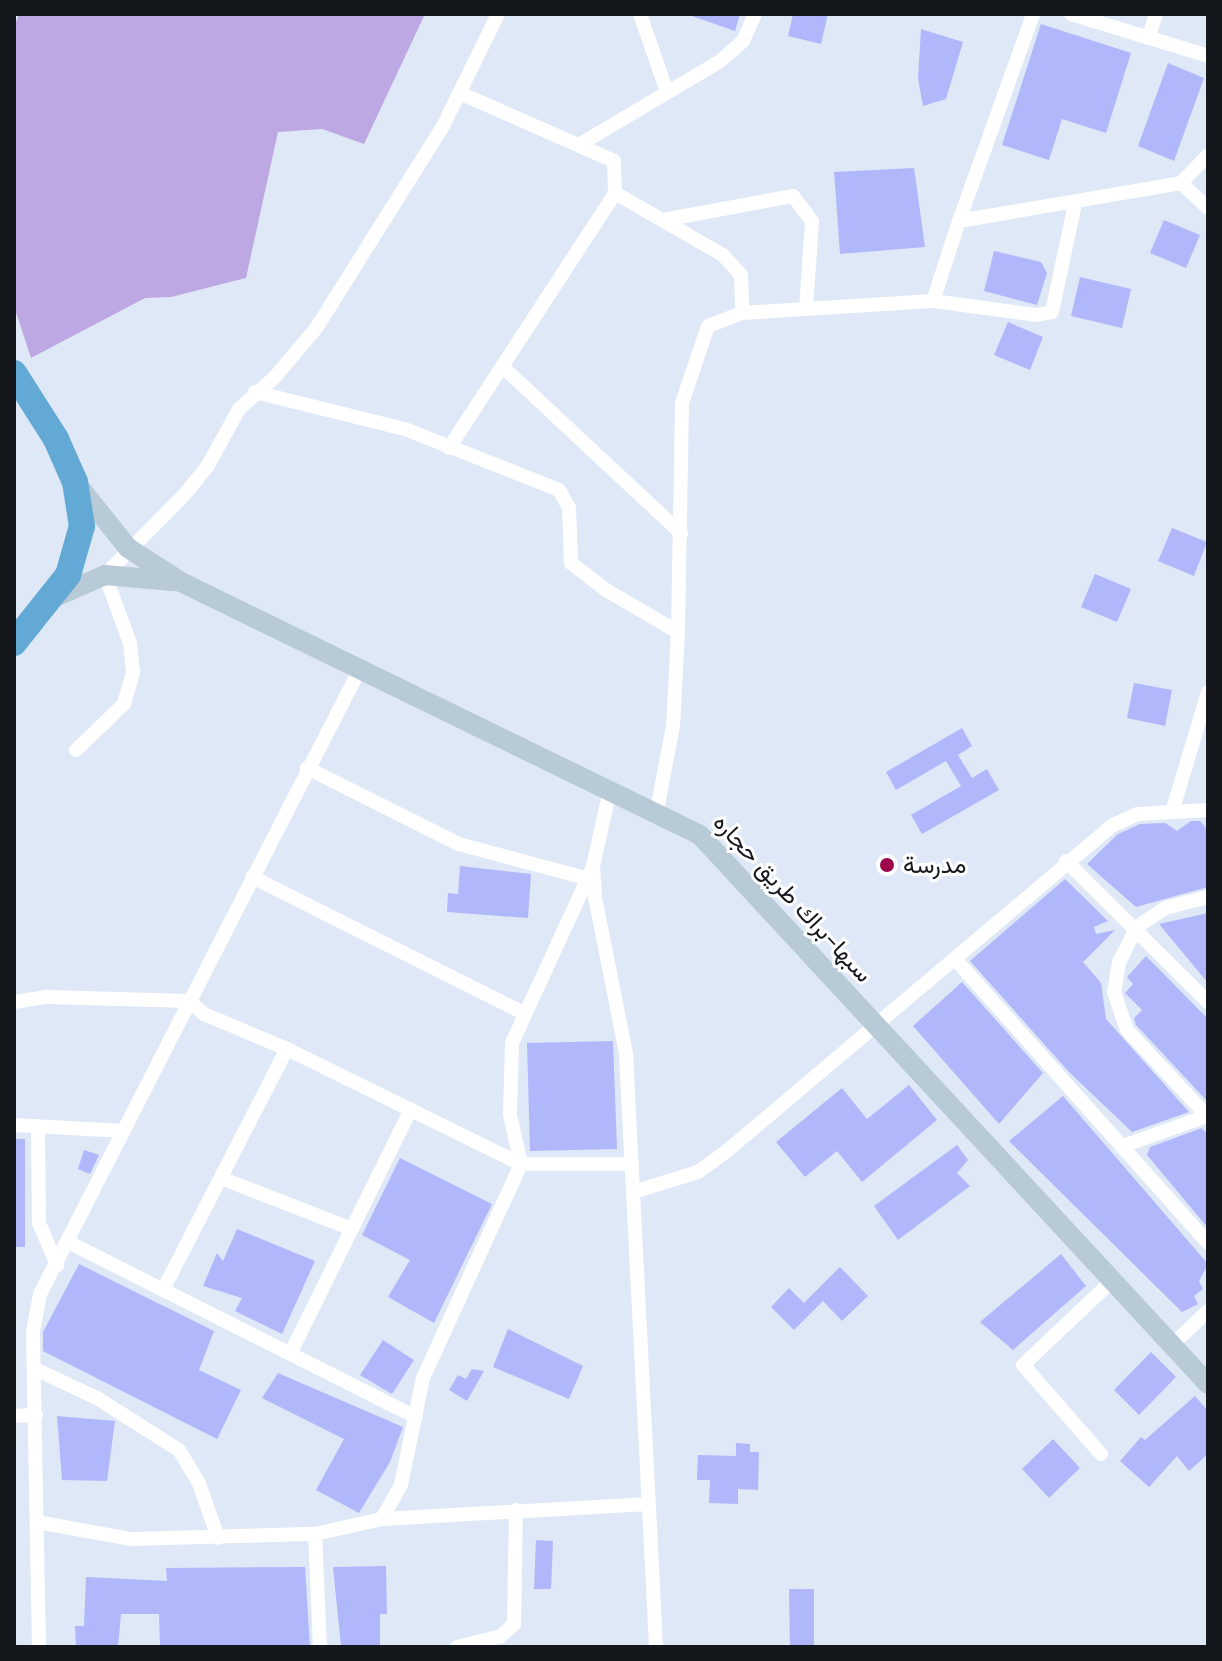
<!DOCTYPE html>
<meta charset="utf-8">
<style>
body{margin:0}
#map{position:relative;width:1222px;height:1661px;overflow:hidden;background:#dee8f6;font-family:"DM Sans",Vazirmatn,sans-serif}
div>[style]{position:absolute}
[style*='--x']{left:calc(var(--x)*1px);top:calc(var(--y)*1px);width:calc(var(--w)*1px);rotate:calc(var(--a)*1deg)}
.green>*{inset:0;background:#bea8e4}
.building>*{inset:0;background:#b1b7fb}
.street>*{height:14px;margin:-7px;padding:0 7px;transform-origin:7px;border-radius:7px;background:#fff}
.secondary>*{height:20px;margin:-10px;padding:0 10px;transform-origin:10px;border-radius:10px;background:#b7cad6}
.highway>*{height:26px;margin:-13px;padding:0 13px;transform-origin:13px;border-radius:13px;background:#62a9d6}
.dots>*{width:22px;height:22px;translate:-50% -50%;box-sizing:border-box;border:4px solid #fff;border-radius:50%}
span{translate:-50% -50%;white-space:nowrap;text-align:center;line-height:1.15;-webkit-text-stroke:6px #fff;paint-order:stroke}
.poi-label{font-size:24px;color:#14171c}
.left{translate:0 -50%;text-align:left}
.street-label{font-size:24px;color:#14171c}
.frame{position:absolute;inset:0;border:16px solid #14171c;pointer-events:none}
</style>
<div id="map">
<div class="green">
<i style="clip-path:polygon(19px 14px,425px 14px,364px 144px,322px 129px,278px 132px,246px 278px,171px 297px,145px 298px,31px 358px,14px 306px,14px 28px)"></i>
</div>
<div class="building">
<i style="clip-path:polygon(686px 14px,740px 14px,735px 31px)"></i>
<i style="clip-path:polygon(793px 14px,828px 14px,821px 44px,788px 36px)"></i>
<i style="clip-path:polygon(1041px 24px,1131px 53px,1106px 133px,1062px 119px,1049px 160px,1002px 145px)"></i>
<i style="clip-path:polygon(921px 29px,963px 42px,946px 99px,923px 106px,918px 79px)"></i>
<i style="clip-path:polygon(1168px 63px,1204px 78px,1174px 161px,1138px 146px)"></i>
<i style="clip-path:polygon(914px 168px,925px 247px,840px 254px,834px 172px)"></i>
<i style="clip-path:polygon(1164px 220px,1200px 235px,1186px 268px,1150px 253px)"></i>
<i style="clip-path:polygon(994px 251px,1041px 262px,1047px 273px,1037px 305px,984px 291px)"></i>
<i style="clip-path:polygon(1080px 277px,1131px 289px,1122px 328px,1071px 316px)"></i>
<i style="clip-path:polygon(1008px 322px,1043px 337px,1030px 370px,994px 355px)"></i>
<i style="clip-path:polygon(1172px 528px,1207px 542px,1194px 576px,1158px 561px)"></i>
<i style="clip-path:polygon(1095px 574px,1131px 589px,1117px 622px,1081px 607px)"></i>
<i style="clip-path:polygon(1134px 683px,1172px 690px,1165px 726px,1127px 718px)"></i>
<i style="clip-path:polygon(962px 728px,972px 746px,958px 755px,972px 778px,987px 769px,999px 790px,922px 834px,911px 815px,961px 786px,946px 761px,896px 790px,886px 772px)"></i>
<i style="clip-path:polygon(1191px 821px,1200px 821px,1208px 830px,1208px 887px,1136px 907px,1087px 864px,1118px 834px,1140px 824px,1165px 823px,1177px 831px)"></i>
<i style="clip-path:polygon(460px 866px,531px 874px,528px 918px,447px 912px,448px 893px,458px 894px)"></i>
<i style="clip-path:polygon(1065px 879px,1108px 921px,1094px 927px,1096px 934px,1115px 930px,1083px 962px,1101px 983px,1106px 1019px,1189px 1112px,1132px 1132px,1069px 1072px,970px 961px)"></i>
<i style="clip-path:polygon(1208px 913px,1208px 983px,1159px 924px)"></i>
<i style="clip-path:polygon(1146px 956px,1208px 1019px,1208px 1102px,1136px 1025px,1134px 1018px,1142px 1010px,1125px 993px,1133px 984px,1127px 977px)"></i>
<i style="clip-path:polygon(962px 982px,1043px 1073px,999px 1124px,913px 1026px)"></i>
<i style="clip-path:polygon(613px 1041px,617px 1149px,530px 1151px,527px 1043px)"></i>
<i style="clip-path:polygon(909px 1085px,937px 1120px,862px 1182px,837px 1151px,805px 1177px,776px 1142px,842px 1088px,867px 1119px)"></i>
<i style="clip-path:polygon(1063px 1096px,1208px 1264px,1199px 1281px,1203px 1289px,1194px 1296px,1198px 1304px,1182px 1312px,1009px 1141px)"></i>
<i style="clip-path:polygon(1202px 1128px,1208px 1135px,1208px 1228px,1147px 1155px,1150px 1147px)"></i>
<i style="clip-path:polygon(14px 1139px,25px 1139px,25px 1247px,14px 1247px)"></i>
<i style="clip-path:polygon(957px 1145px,968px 1160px,957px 1173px,970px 1186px,898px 1240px,874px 1206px)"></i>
<i style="clip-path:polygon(84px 1150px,99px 1155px,90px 1174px,78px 1169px)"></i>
<i style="clip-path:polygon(400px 1158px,492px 1204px,434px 1323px,388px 1297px,410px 1260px,362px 1235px)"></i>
<i style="clip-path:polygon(237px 1229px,315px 1261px,282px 1334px,235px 1311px,242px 1298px,203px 1286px,217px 1253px,223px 1261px)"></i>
<i style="clip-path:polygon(1061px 1254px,1086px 1286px,1013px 1350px,980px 1322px)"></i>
<i style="clip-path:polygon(79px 1264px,214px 1331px,199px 1370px,241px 1390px,217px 1439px,43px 1351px,43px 1332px)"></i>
<i style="clip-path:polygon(840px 1267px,868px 1296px,842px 1321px,823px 1301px,794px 1330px,771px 1307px,789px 1288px,804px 1303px)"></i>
<i style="clip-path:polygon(508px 1329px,583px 1366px,569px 1399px,493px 1367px)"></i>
<i style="clip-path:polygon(383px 1340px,414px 1360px,392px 1394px,360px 1375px)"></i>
<i style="clip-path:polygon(1151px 1352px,1176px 1377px,1139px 1415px,1114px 1390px)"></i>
<i style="clip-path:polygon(472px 1369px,484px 1371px,467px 1401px,449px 1390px,458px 1375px,466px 1379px)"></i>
<i style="clip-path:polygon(278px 1373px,403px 1427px,390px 1462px,359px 1513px,316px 1490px,344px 1439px,262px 1398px)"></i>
<i style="clip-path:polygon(1195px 1396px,1208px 1411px,1208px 1454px,1189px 1471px,1177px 1456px,1149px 1487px,1120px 1461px,1141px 1437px,1145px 1440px)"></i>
<i style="clip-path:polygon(57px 1416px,115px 1421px,107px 1481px,62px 1480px)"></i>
<i style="clip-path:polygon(1053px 1439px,1080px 1468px,1049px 1498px,1022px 1469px)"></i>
<i style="clip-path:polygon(736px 1443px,750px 1444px,750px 1452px,759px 1452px,758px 1490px,738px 1489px,738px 1504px,709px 1503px,710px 1480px,697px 1480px,698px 1455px,736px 1456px)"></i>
<i style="clip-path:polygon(536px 1540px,553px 1541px,551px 1589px,534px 1589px)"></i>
<i style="clip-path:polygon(386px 1566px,387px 1614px,380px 1614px,380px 1647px,341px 1647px,333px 1567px)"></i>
<i style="clip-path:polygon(305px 1567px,310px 1647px,160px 1647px,159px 1614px,121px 1614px,118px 1647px,76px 1647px,75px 1626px,84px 1626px,86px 1577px,167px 1581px,166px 1568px)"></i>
<i style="clip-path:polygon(789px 1589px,814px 1589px,814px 1647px,790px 1647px)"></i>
</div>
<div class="street">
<i style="--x:640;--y:14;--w:83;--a:70.9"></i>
<i style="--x:1071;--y:14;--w:143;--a:17"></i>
<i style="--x:1149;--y:36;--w:23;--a:-72"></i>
<i style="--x:582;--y:143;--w:159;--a:-30.6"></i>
<i style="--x:719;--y:62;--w:32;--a:-41"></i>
<i style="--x:743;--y:41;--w:30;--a:-66"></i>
<i style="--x:1181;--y:183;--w:37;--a:43"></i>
<i style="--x:615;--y:193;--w:125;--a:29.9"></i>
<i style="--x:723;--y:255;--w:27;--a:48"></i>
<i style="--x:741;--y:275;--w:38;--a:88"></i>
<i style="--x:742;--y:313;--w:36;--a:159"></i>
<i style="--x:708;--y:326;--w:81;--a:108.7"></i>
<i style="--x:682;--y:403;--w:229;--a:91"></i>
<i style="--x:663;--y:220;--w:132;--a:-10.5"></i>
<i style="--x:793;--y:196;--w:31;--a:53"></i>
<i style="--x:812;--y:221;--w:88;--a:93.9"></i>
<i style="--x:959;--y:221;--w:220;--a:-70.3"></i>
<i style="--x:933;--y:301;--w:105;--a:7.7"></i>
<i style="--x:1037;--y:315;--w:15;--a:-11"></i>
<i style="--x:1052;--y:312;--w:110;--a:-78"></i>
<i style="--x:742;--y:313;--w:191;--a:-3.6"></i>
<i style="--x:933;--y:301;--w:84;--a:-72"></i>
<i style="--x:959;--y:221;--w:225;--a:-9.7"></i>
<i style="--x:1181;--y:183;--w:39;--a:-46"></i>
<i style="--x:505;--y:369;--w:241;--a:43"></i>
<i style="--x:255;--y:392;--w:154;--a:13.9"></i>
<i style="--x:405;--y:429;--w:166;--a:21.6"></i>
<i style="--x:559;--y:490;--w:21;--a:61"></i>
<i style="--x:569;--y:508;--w:55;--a:87.9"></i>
<i style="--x:571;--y:563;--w:44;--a:37.6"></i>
<i style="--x:606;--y:590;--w:83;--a:30.3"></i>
<i style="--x:678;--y:632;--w:94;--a:93"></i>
<i style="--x:673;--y:726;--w:86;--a:100.8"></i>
<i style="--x:449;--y:448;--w:304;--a:-56.9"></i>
<i style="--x:615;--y:193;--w:32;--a:-92"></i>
<i style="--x:614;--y:161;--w:166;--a:-156.2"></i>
<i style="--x:76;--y:750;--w:66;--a:-43.8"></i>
<i style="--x:124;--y:704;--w:33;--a:-74"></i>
<i style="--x:133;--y:672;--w:29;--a:-96"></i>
<i style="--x:130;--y:643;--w:72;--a:-110.2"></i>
<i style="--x:105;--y:575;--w:114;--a:-45.4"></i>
<i style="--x:185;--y:494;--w:35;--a:-51"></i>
<i style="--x:207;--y:467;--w:66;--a:-61.1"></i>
<i style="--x:239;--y:409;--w:48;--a:-41.6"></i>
<i style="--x:275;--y:377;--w:65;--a:-50"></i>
<i style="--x:317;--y:327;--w:237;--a:-57.9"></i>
<i style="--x:443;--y:126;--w:125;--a:-63.8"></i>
<i style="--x:307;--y:768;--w:170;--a:26.6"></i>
<i style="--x:459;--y:844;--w:131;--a:15"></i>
<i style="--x:610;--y:790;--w:78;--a:102.6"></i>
<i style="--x:593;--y:866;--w:31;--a:86"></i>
<i style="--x:595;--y:897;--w:160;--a:78.8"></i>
<i style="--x:626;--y:1054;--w:594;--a:87.1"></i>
<i style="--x:1172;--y:812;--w:125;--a:-73.3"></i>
<i style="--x:1066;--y:861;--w:200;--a:44.8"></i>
<i style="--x:252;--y:877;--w:304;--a:26.6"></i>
<i style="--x:1208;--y:897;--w:44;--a:165.7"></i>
<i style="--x:1165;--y:908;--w:34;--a:146"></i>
<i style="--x:1137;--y:927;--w:39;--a:117"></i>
<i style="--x:1119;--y:962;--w:30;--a:99"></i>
<i style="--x:1114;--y:992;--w:40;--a:71.1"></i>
<i style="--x:1127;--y:1030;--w:119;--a:47"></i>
<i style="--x:955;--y:959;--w:380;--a:48.3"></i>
<i style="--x:14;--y:1002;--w:33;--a:-9"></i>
<i style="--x:47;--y:997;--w:142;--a:1.6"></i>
<i style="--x:189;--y:1001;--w:20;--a:41"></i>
<i style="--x:204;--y:1014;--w:90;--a:22.9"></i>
<i style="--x:287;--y:1049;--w:261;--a:26.2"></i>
<i style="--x:521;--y:1164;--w:111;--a:0"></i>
<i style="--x:14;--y:1125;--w:110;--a:3.1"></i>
<i style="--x:38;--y:1127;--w:96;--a:89.4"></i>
<i style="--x:39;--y:1223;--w:46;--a:66.8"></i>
<i style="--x:1123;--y:1146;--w:89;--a:-19.7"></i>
<i style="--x:221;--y:1178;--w:137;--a:21.3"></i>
<i style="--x:633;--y:1192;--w:68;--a:-17.1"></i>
<i style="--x:698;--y:1172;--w:37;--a:-36"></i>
<i style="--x:728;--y:1150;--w:504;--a:-40.17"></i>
<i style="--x:1113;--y:825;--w:27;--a:-24"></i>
<i style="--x:1138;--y:814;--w:70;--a:-3.3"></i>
<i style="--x:70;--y:1243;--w:387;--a:26.7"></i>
<i style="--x:163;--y:1290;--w:271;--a:-62.8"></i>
<i style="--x:1172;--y:1345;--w:50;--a:-43.4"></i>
<i style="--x:290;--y:1354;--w:273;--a:-63.7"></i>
<i style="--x:35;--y:1369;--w:68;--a:25.1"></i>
<i style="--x:97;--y:1398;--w:97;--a:32.4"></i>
<i style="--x:179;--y:1450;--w:39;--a:59"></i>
<i style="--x:199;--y:1483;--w:58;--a:70.9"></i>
<i style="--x:14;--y:1416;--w:22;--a:-3"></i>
<i style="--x:1101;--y:1454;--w:118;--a:-131.2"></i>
<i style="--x:1023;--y:1365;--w:124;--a:-43.4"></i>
<i style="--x:382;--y:1519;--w:39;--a:-61"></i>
<i style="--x:401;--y:1485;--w:109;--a:-78.4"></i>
<i style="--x:423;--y:1378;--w:235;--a:-65.4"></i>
<i style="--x:521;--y:1164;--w:50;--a:-102.7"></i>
<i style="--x:510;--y:1115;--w:72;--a:-88.4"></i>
<i style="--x:512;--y:1043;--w:194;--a:-65.3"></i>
<i style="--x:37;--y:1522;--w:96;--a:10.3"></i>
<i style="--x:131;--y:1539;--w:184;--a:-1.6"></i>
<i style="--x:39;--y:1647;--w:316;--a:-91.1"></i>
<i style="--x:33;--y:1331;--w:38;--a:-79"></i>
<i style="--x:40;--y:1294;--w:702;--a:-62.89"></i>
<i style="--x:320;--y:1647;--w:113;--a:-92.5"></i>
<i style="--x:315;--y:1534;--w:69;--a:-12.6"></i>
<i style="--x:382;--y:1519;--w:267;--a:-3.2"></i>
<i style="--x:457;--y:1647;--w:45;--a:-14"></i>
<i style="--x:501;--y:1636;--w:18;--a:-43"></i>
<i style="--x:514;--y:1624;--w:114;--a:-89"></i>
</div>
<div class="secondary">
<i style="--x:76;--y:483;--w:83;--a:51.3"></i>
<i style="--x:128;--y:548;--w:63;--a:32.7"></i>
<i style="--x:181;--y:582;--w:577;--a:25.99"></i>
<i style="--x:700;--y:835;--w:748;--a:47.22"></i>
<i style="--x:55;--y:597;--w:55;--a:-23.7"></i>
<i style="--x:105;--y:575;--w:68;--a:5"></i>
</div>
<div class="highway">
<i style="--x:14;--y:373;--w:78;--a:57.5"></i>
<i style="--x:56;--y:439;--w:47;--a:66.2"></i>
<i style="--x:75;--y:482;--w:45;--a:81"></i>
<i style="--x:82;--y:526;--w:51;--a:105.9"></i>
<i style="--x:68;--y:575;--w:87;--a:128.5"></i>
</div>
<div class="dots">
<i style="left:887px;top:865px;background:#9e044b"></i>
</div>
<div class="poi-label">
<span class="left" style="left:903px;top:865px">مدرسة</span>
</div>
<div class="street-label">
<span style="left:793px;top:898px;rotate:47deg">سبها-براك طريق حجاره</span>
</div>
<div class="frame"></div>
</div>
